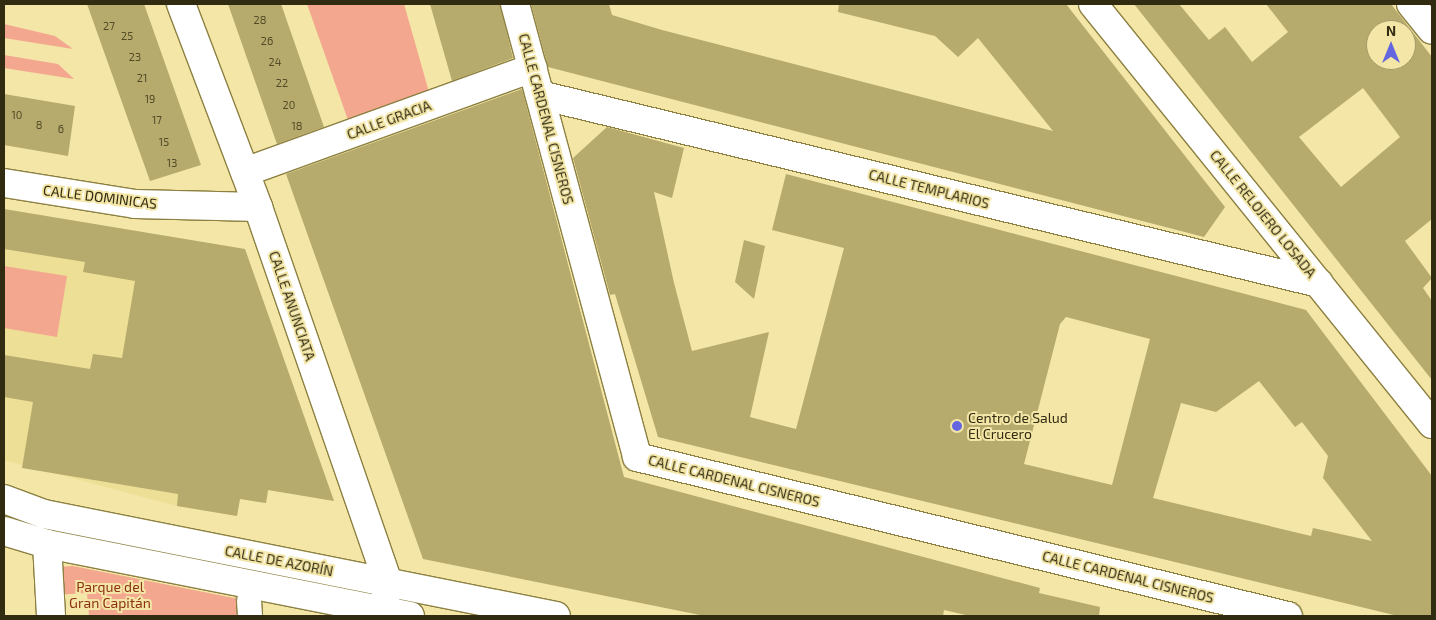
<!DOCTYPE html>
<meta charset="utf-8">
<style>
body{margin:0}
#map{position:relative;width:1436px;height:620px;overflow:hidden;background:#f3e6a6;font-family:"Exo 2",sans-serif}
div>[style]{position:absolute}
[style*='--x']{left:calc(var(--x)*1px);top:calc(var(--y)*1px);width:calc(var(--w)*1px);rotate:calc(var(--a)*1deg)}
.built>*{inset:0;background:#eddf96}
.green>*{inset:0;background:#f4a78f}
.building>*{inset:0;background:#b6aa6c}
.roads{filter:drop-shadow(1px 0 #8c8042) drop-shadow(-1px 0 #8c8042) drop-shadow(0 1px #8c8042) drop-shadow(0 -1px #8c8042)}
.pedestrian>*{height:24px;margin:-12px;padding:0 12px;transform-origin:12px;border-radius:12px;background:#fff}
.minor>*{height:28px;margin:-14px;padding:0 14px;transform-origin:14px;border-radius:14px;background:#fff}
.secondary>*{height:28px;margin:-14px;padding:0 14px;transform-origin:14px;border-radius:14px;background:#fff}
.dots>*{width:14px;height:14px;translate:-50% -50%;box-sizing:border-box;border:2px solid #f3e6a6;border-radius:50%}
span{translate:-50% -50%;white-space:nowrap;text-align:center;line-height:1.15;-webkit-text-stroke:4px #f3e6a6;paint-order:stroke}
.number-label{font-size:11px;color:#524b28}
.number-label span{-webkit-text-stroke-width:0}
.street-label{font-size:14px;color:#312b12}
.poi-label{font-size:14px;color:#312b12}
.left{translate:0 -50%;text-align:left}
.park-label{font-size:14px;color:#8c3111}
.frame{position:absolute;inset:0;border:5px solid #312b12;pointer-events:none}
.north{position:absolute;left:1366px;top:20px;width:50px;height:50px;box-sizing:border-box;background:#f3e6a6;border:1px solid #a59b6b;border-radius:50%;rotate:0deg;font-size:14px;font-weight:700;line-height:20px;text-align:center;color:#312b12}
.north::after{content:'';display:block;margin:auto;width:18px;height:22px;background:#6366df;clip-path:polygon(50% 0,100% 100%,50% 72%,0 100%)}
</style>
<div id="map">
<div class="built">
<i style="clip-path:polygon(4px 209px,245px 249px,334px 501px,269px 490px,266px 503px,240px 499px,237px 516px,177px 506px,4px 460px)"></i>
</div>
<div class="green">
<i style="clip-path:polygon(307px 4px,404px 4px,429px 92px,348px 120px)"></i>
<i style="clip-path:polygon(4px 24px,55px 36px,73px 49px,4px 38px)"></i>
<i style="clip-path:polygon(4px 55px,58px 64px,74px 79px,4px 68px)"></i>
<i style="clip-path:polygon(4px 266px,67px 276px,57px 337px,4px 328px)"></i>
<i style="clip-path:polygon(73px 566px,249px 601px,250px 616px,89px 616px,87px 593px,55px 595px,54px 567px)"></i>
</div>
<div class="building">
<i style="clip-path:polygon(87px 4px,144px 4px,201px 165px,150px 181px)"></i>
<i style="clip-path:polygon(228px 4px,281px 4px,324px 127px,277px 144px)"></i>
<i style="clip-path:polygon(430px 4px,500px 4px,513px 58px,452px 81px)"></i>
<i style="clip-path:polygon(531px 4px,609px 4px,612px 15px,662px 30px,1053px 131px,978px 38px,958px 57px,935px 36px,838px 12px,839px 4px,1066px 4px,1225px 207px,1204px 237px,548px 67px)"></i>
<i style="clip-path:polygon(evenodd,1134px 4px,1179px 4px,1209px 40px,1225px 27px,1252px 62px,1288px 32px,1266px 4px,1391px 4px,1432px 57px,1432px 219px,1405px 241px,1432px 278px,1423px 288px,1432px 301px,1432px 380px,1134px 4px,1376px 30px,1406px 30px,1406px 60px,1376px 60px,1376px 30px,1134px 4px,1363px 88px,1400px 137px,1341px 187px,1299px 137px,1363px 88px)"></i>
<i style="clip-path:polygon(522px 89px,624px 477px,1040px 588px,1039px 593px,1100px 607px,1099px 616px,970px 616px,944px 610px,943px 616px,705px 616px,423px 559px,286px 174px)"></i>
<i style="clip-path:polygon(4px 94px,75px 106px,68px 156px,4px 145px)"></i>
<i style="clip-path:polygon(evenodd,607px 127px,684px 148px,672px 198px,654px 192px,674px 283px,692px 351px,769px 332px,750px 417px,796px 429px,844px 248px,772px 230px,786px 174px,1306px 310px,1432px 476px,1432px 616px,1398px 616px,658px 437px,615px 294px,610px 295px,573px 158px,607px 127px,1066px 317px,1150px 339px,1112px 485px,1024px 464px,1060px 324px,1066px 317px,607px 127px,1259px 381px,1295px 427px,1302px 422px,1328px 456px,1323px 478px,1372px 541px,1313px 528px,1311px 536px,1153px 498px,1181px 403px,1216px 412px,1259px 381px)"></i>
<i style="clip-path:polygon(4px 209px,245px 249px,334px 501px,268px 490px,266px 503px,240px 499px,237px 516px,177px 506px,178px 494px,22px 468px,33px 402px,4px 397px,4px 355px,90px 369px,93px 354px,122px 358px,135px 281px,83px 272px,85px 262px,4px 249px)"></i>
<i style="clip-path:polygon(744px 240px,765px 246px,754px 299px,735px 282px)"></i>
</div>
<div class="roads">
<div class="pedestrian">
<i style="--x:249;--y:601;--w:15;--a:86"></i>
</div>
<div class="minor">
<i style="--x:181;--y:4;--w:217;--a:69.2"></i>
<i style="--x:258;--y:207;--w:398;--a:70.9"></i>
<i style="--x:388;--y:583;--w:28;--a:100"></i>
<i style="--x:515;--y:4;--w:469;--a:74.9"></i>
<i style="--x:637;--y:457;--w:670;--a:13.73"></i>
<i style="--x:1093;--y:4;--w:540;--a:51.09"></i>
<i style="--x:1411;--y:4;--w:33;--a:51"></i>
<i style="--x:540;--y:95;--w:801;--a:13.57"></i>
<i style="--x:245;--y:172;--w:306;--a:-19.9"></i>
<i style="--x:4;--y:183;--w:133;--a:9.1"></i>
<i style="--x:135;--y:204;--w:123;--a:1.4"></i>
<i style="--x:47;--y:544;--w:72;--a:86.8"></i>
</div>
<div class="secondary">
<i style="--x:4;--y:499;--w:43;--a:20.6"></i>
<i style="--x:44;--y:514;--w:522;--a:11.27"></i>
<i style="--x:4;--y:531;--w:45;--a:16.8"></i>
<i style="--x:47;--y:544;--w:370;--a:11.2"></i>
</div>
</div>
<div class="dots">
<i style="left:957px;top:426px;background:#6366df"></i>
</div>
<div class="number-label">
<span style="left:260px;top:20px">28</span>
<span style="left:109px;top:26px">27</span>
<span style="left:127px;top:36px">25</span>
<span style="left:267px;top:41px">26</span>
<span style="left:135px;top:57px">23</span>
<span style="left:275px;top:62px">24</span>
<span style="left:142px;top:78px">21</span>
<span style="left:282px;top:83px">22</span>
<span style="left:150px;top:99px">19</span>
<span style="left:289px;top:105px">20</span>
<span style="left:17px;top:115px">10</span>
<span style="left:157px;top:120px">17</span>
<span style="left:39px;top:125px">8</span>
<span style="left:297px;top:126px">18</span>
<span style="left:61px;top:129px">6</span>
<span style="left:164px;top:142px">15</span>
<span style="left:172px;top:163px">13</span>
</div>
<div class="street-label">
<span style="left:546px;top:119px;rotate:75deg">CALLE CARDENAL CISNEROS</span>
<span style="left:389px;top:120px;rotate:-20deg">CALLE GRACIA</span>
<span style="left:929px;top:189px;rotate:14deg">CALLE TEMPLARIOS</span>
<span style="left:100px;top:197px;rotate:7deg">CALLE DOMINICAS</span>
<span style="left:1263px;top:214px;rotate:51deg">CALLE RELOJERO LOSADA</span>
<span style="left:292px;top:306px;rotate:71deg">CALLE ANUNCIATA</span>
<span style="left:734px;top:481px;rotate:14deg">CALLE CARDENAL CISNEROS</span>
<span style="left:279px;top:561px;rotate:11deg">CALLE DE AZORÍN</span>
<span style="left:1128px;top:577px;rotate:14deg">CALLE CARDENAL CISNEROS</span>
</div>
<div class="poi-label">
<span class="left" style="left:968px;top:426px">Centro de Salud<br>El Crucero</span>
</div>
<div class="park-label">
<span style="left:110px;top:595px">Parque del<br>Gran Capitán</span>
</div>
<div class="frame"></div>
<div class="north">N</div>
</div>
